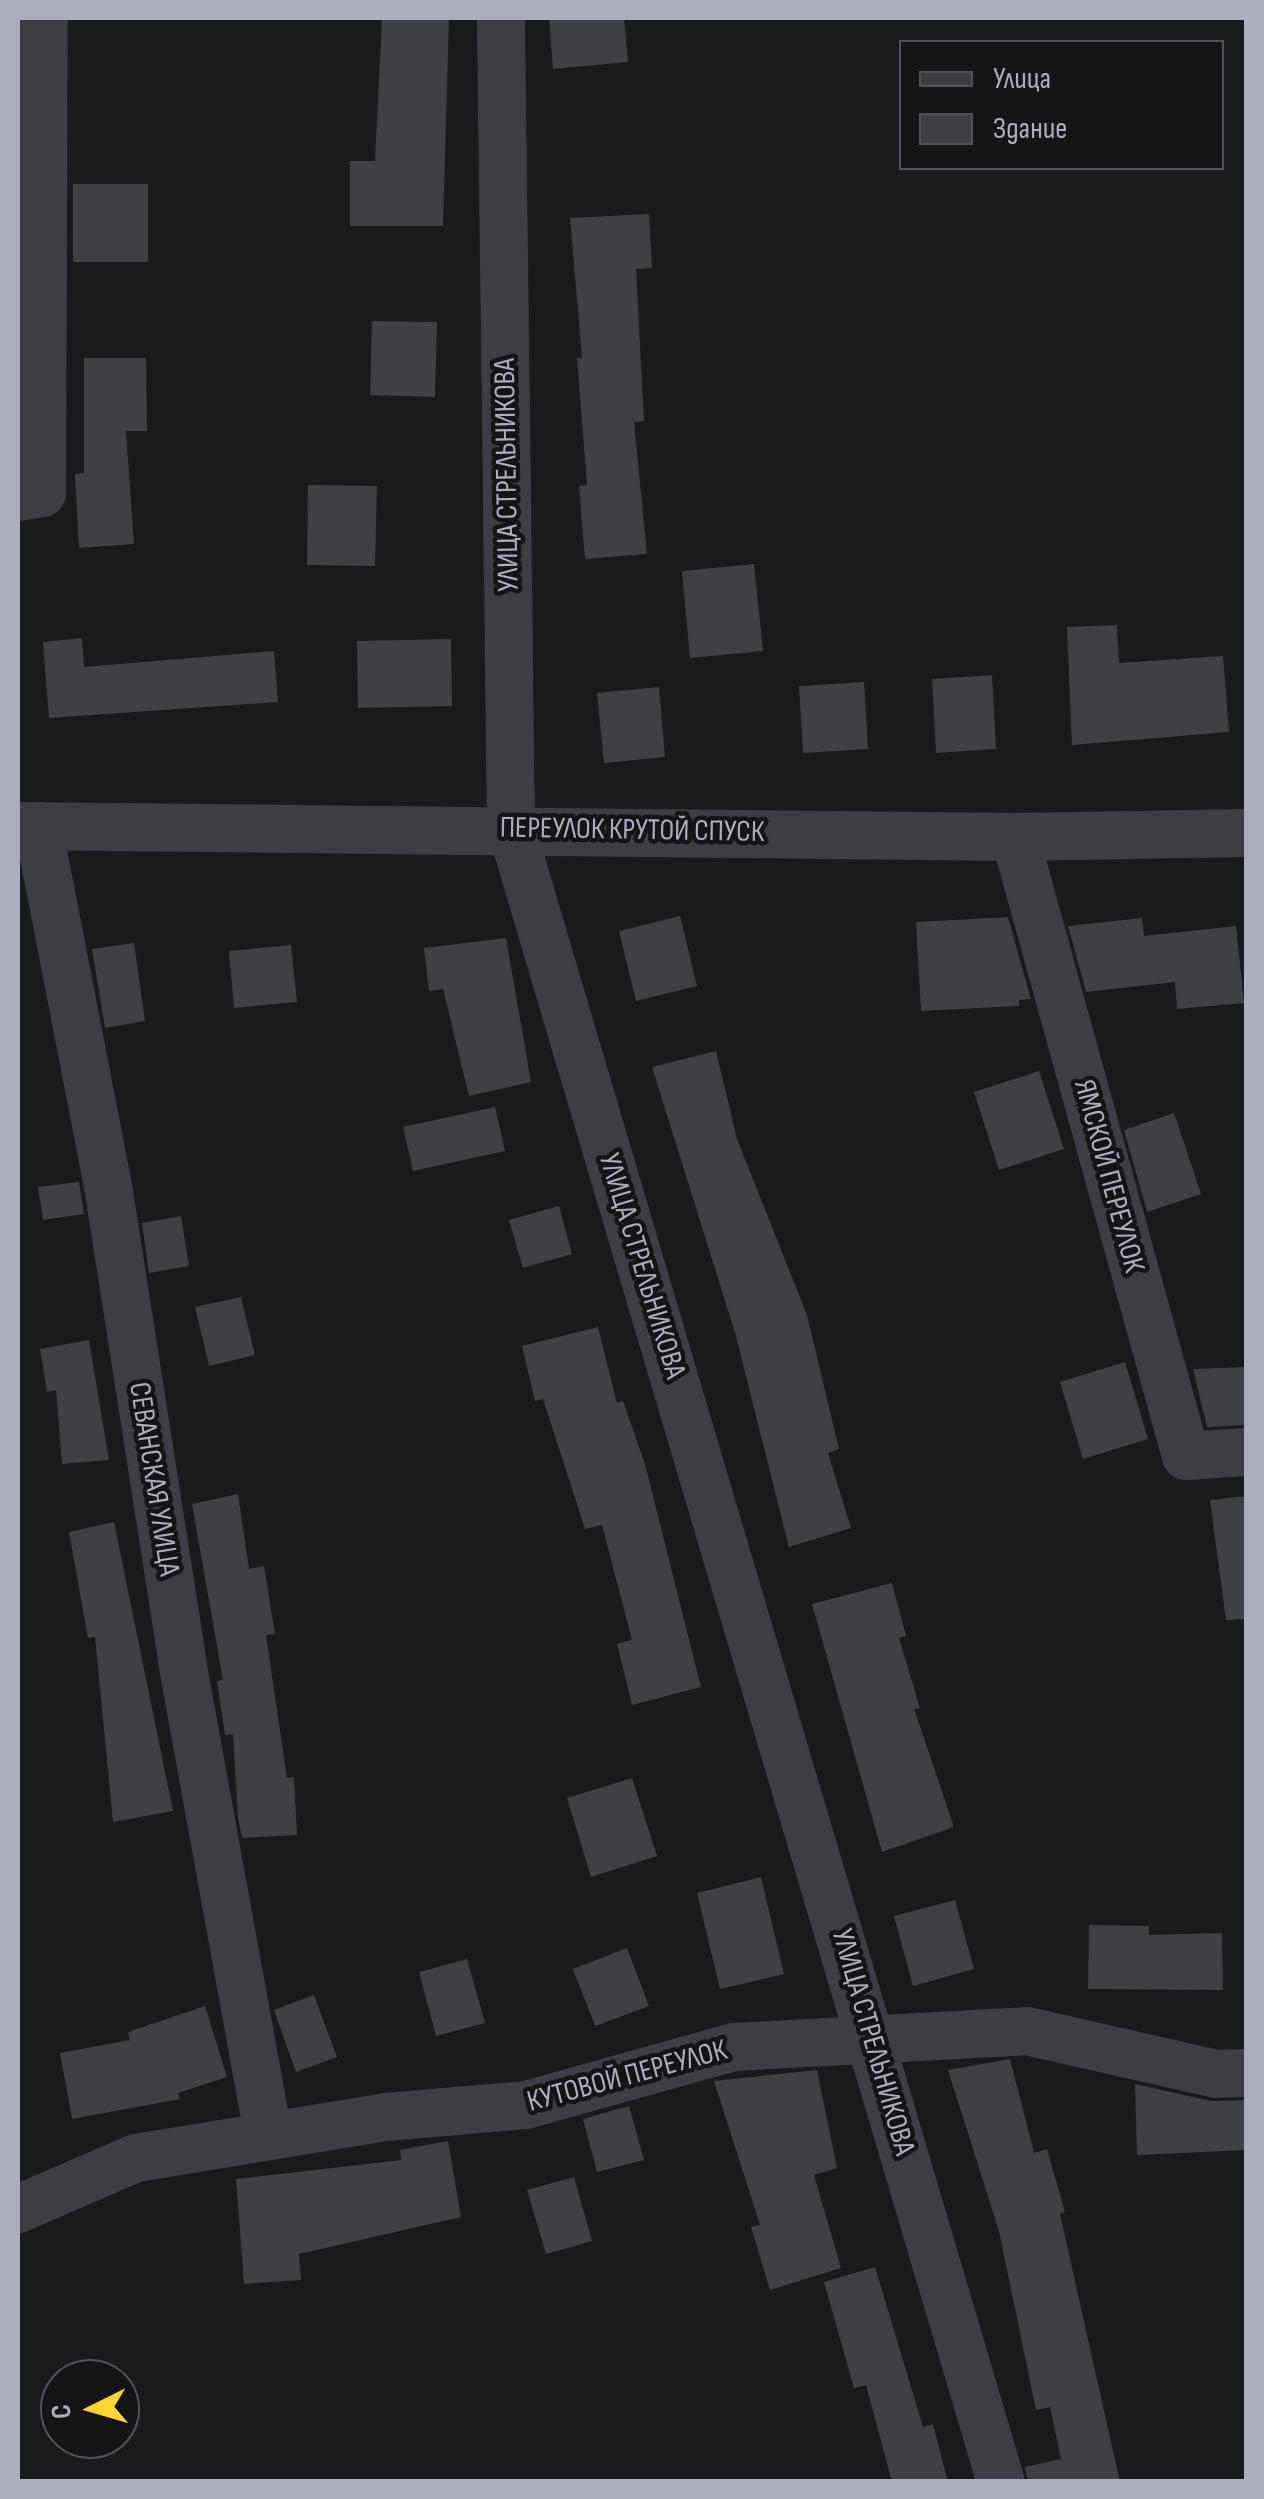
<!DOCTYPE html>
<meta charset="utf-8">
<style>
body{margin:0}
#map{position:relative;width:1264px;height:2499px;overflow:hidden;background:#1a1a1c;font-family:"Sofia Sans Condensed",sans-serif}
div>[style]{position:absolute}
[style*='--x']{left:calc(var(--x)*1px);top:calc(var(--y)*1px);width:calc(var(--w)*1px);rotate:calc(var(--a)*1deg)}
.building>*{inset:0;background:#3f3f44}
.street>*{height:48px;margin:-24px;padding:0 24px;transform-origin:24px;border-radius:24px;background:#3d3d44}
span{translate:-50% -50%;white-space:nowrap;text-align:center;line-height:1.15;-webkit-text-stroke:9px #151517;paint-order:stroke}
.street-label{font-size:30px;color:#acaebc}
.frame{position:absolute;inset:0;border:20px solid #acaebc;pointer-events:none}
.legend{position:absolute;left:899px;top:40px;width:325px;height:130px;box-sizing:border-box;background:#151517;border:2px solid #515259;margin:0;padding:12px 18px;list-style:none;font-size:30px;color:#acaebc}
.legend li{display:flex;align-items:center;gap:20px;height:50px}
.legend b{width:50px;border:2px solid #515259}
.north{position:absolute;left:40px;top:2359px;width:100px;height:100px;box-sizing:border-box;background:#151517;border:2px solid #515259;border-radius:50%;rotate:265deg;font-size:28px;font-weight:700;line-height:40px;text-align:center;color:#acaebc}
.north::after{content:'';display:block;margin:auto;width:35px;height:45px;background:#fbd533;clip-path:polygon(50% 0,100% 100%,50% 72%,0 100%)}
</style>
<div id="map">
<div class="building">
<i style="clip-path:polygon(382px 18px,449px 18px,443px 226px,350px 226px,350px 161px,375px 161px)"></i>
<i style="clip-path:polygon(549px 18px,624px 18px,628px 62px,553px 69px)"></i>
<i style="clip-path:polygon(73px 184px,148px 184px,148px 262px,73px 262px)"></i>
<i style="clip-path:polygon(649px 214px,652px 268px,636px 269px,644px 421px,634px 422px,647px 554px,585px 559px,579px 486px,587px 485px,577px 358px,582px 358px,570px 218px)"></i>
<i style="clip-path:polygon(372px 321px,437px 322px,435px 397px,370px 395px)"></i>
<i style="clip-path:polygon(84px 358px,146px 358px,147px 431px,126px 431px,134px 544px,79px 548px,75px 474px,84px 473px)"></i>
<i style="clip-path:polygon(308px 485px,377px 486px,375px 566px,307px 565px)"></i>
<i style="clip-path:polygon(754px 564px,763px 651px,690px 658px,682px 571px)"></i>
<i style="clip-path:polygon(1117px 625px,1119px 663px,1223px 656px,1229px 732px,1072px 745px,1067px 627px)"></i>
<i style="clip-path:polygon(82px 638px,84px 667px,274px 651px,278px 702px,49px 718px,43px 642px)"></i>
<i style="clip-path:polygon(451px 639px,452px 706px,358px 708px,357px 641px)"></i>
<i style="clip-path:polygon(992px 675px,996px 749px,936px 753px,932px 679px)"></i>
<i style="clip-path:polygon(864px 682px,868px 749px,803px 753px,799px 686px)"></i>
<i style="clip-path:polygon(659px 687px,665px 757px,604px 763px,597px 693px)"></i>
<i style="clip-path:polygon(680px 916px,697px 986px,636px 1001px,619px 931px)"></i>
<i style="clip-path:polygon(1008px 917px,1031px 999px,1019px 1000px,1019px 1006px,921px 1011px,916px 922px)"></i>
<i style="clip-path:polygon(1142px 918px,1144px 936px,1236px 926px,1244px 1003px,1177px 1009px,1175px 982px,1086px 992px,1068px 926px)"></i>
<i style="clip-path:polygon(506px 938px,531px 1082px,469px 1096px,443px 989px,429px 991px,424px 948px)"></i>
<i style="clip-path:polygon(134px 943px,145px 1021px,105px 1028px,92px 949px)"></i>
<i style="clip-path:polygon(291px 945px,297px 1002px,234px 1008px,229px 951px)"></i>
<i style="clip-path:polygon(716px 1051px,737px 1139px,807px 1315px,839px 1449px,828px 1453px,851px 1528px,789px 1547px,736px 1336px,652px 1067px)"></i>
<i style="clip-path:polygon(1039px 1071px,1064px 1149px,999px 1170px,974px 1092px)"></i>
<i style="clip-path:polygon(495px 1107px,505px 1151px,413px 1171px,403px 1127px)"></i>
<i style="clip-path:polygon(1174px 1113px,1201px 1194px,1147px 1212px,1124px 1130px)"></i>
<i style="clip-path:polygon(79px 1182px,84px 1214px,43px 1220px,38px 1187px)"></i>
<i style="clip-path:polygon(559px 1206px,572px 1254px,523px 1268px,509px 1220px)"></i>
<i style="clip-path:polygon(181px 1216px,189px 1266px,149px 1273px,142px 1223px)"></i>
<i style="clip-path:polygon(241px 1297px,255px 1355px,209px 1366px,195px 1307px)"></i>
<i style="clip-path:polygon(598px 1327px,617px 1403px,623px 1401px,645px 1464px,701px 1687px,632px 1705px,617px 1644px,632px 1640px,602px 1525px,585px 1529px,543px 1399px,535px 1401px,522px 1346px)"></i>
<i style="clip-path:polygon(89px 1340px,109px 1460px,62px 1464px,56px 1390px,47px 1392px,40px 1349px)"></i>
<i style="clip-path:polygon(1125px 1362px,1148px 1439px,1083px 1459px,1060px 1382px)"></i>
<i style="clip-path:polygon(1246px 1367px,1246px 1425px,1207px 1427px,1193px 1369px)"></i>
<i style="clip-path:polygon(238px 1494px,249px 1569px,264px 1566px,275px 1634px,266px 1635px,287px 1778px,294px 1777px,297px 1835px,242px 1838px,238px 1818px,233px 1734px,225px 1735px,217px 1681px,223px 1680px,192px 1504px)"></i>
<i style="clip-path:polygon(1246px 1496px,1246px 1619px,1226px 1620px,1210px 1500px)"></i>
<i style="clip-path:polygon(114px 1522px,173px 1811px,113px 1822px,95px 1637px,88px 1638px,69px 1532px)"></i>
<i style="clip-path:polygon(892px 1583px,906px 1636px,899px 1638px,920px 1708px,914px 1709px,954px 1827px,882px 1852px,812px 1604px)"></i>
<i style="clip-path:polygon(632px 1778px,657px 1856px,591px 1877px,567px 1798px)"></i>
<i style="clip-path:polygon(761px 1877px,784px 1974px,720px 1989px,697px 1893px)"></i>
<i style="clip-path:polygon(955px 1900px,974px 1969px,913px 1986px,894px 1916px)"></i>
<i style="clip-path:polygon(1089px 1925px,1149px 1926px,1149px 1935px,1222px 1933px,1223px 1990px,1088px 1989px)"></i>
<i style="clip-path:polygon(627px 1948px,649px 2006px,595px 2026px,573px 1969px)"></i>
<i style="clip-path:polygon(467px 1959px,485px 2023px,436px 2036px,419px 1972px)"></i>
<i style="clip-path:polygon(314px 1995px,337px 2057px,296px 2072px,274px 2010px)"></i>
<i style="clip-path:polygon(205px 2006px,227px 2077px,178px 2093px,180px 2099px,72px 2119px,60px 2053px,130px 2040px,128px 2032px)"></i>
<i style="clip-path:polygon(1010px 2059px,1034px 2153px,1047px 2149px,1065px 2212px,1060px 2214px,1120px 2482px,1028px 2482px,1025px 2467px,1061px 2459px,1050px 2407px,1036px 2410px,999px 2231px,948px 2070px)"></i>
<i style="clip-path:polygon(817px 2070px,837px 2168px,814px 2175px,841px 2268px,770px 2290px,751px 2227px,760px 2225px,714px 2081px)"></i>
<i style="clip-path:polygon(1135px 2084px,1211px 2101px,1246px 2100px,1246px 2150px,1137px 2155px)"></i>
<i style="clip-path:polygon(629px 2106px,644px 2160px,597px 2172px,583px 2119px)"></i>
<i style="clip-path:polygon(448px 2141px,461px 2217px,299px 2254px,301px 2280px,244px 2284px,236px 2179px,401px 2160px,400px 2150px)"></i>
<i style="clip-path:polygon(574px 2177px,592px 2241px,546px 2254px,527px 2190px)"></i>
<i style="clip-path:polygon(875px 2267px,923px 2427px,933px 2424px,948px 2482px,892px 2482px,866px 2385px,854px 2388px,824px 2282px)"></i>
</div>
<div class="street">
<i style="--x:501;--y:18;--w:809;--a:89.29"></i>
<i style="--x:511;--y:827;--w:1726;--a:73.51"></i>
<i style="--x:18;--y:497;--w:24;--a:-9"></i>
<i style="--x:42;--y:493;--w:475;--a:-89.8"></i>
<i style="--x:18;--y:826;--w:997;--a:0.63"></i>
<i style="--x:1015;--y:837;--w:231;--a:-1"></i>
<i style="--x:38;--y:826;--w:367;--a:79"></i>
<i style="--x:108;--y:1186;--w:481;--a:81.1"></i>
<i style="--x:182;--y:1661;--w:480;--a:79.7"></i>
<i style="--x:1015;--y:837;--w:642;--a:74.56"></i>
<i style="--x:1186;--y:1456;--w:60;--a:-3.8"></i>
<i style="--x:18;--y:2209;--w:129;--a:-23.4"></i>
<i style="--x:136;--y:2158;--w:253;--a:-9.3"></i>
<i style="--x:386;--y:2117;--w:141;--a:-4.9"></i>
<i style="--x:526;--y:2105;--w:216;--a:-15.6"></i>
<i style="--x:734;--y:2047;--w:293;--a:-3.1"></i>
<i style="--x:1027;--y:2031;--w:195;--a:12.8"></i>
<i style="--x:1217;--y:2074;--w:29;--a:-2"></i>
</div>
<div class="street-label">
<span style="left:507px;top:475px;rotate:-91deg">УЛИЦА СТРЕЛЬНИКОВА</span>
<span style="left:632px;top:830px;rotate:1deg">ПЕРЕУЛОК КРУТОЙ СПУСК</span>
<span style="left:1109px;top:1176px;rotate:75deg">ЯМСКОЙ ПЕРЕУЛОК</span>
<span style="left:642px;top:1266px;rotate:73deg">УЛИЦА СТРЕЛЬНИКОВА</span>
<span style="left:154px;top:1479px;rotate:81deg">СЕВАНСКАЯ УЛИЦА</span>
<span style="left:873px;top:2042px;rotate:74deg">УЛИЦА СТРЕЛЬНИКОВА</span>
<span style="left:627px;top:2076px;rotate:-15deg">КУТОВОЙ ПЕРЕУЛОК</span>
</div>
<div class="frame"></div>
<ul class="legend">
<li><b style="height:12px;background:#3d3d44"></b>Улица</li>
<li><b style="height:28px;background:#3f3f44"></b>Здание</li>
</ul>
<div class="north">С</div>
</div>
